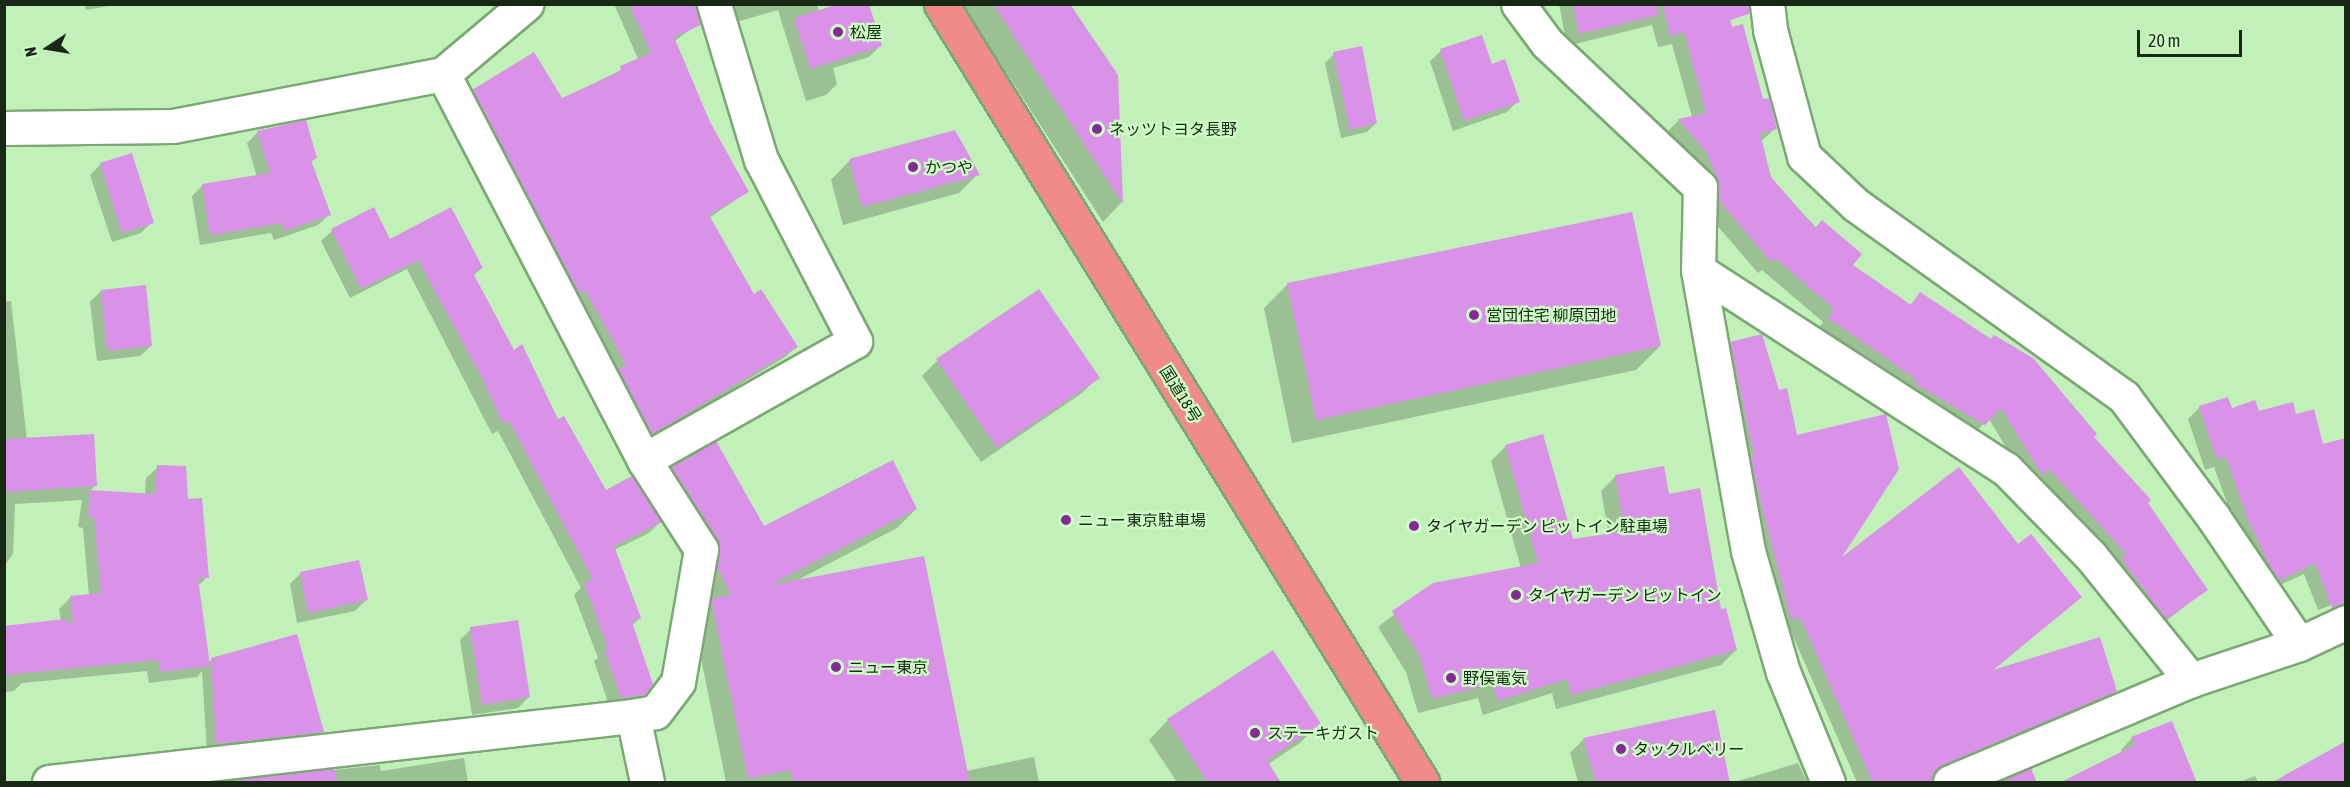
<!DOCTYPE html>
<meta charset="utf-8">
<style>
body{margin:0}
#map{position:relative;width:2350px;height:787px;overflow:hidden;background:#c1f0b9;font-family:"Asap Condensed","Noto Sans JP",sans-serif}
div>[style]{position:absolute}
[style*='--x']{left:calc(var(--x)*1px);top:calc(var(--y)*1px);width:calc(var(--w)*1px);rotate:calc(var(--a)*1deg)}
.shadow>*{inset:0;background:#0003}
.building>*{inset:0;background:#da91e8}
.roads{filter:drop-shadow(2px 0 #7ba874) drop-shadow(-2px 0 #7ba874) drop-shadow(0 2px #7ba874) drop-shadow(0 -2px #7ba874)}
.street>*{height:33px;margin:-16.5px;padding:0 16.5px;transform-origin:16.5px;border-radius:16.5px;background:#fff}
.highway>*{height:33px;margin:-16.5px;padding:0 16.5px;transform-origin:16.5px;border-radius:16.5px;background:#f18b8a}
.dots>*{width:16px;height:16px;translate:-50% -50%;box-sizing:border-box;border:3px solid #cefec6;border-radius:50%}
span{translate:-50% -50%;white-space:nowrap;text-align:center;line-height:1.15;-webkit-text-stroke:4.5px #cefec6;paint-order:stroke}
.poi-label{font-size:16px;color:#172814}
.left{translate:0 -50%;text-align:left}
.street-label{font-size:16px;color:#172814}
.frame{position:absolute;inset:0;border:6px solid #172814;pointer-events:none}
.north{position:absolute;left:18px;top:18px;width:60px;height:60px;-webkit-text-stroke:4px #cefec6;paint-order:stroke;rotate:258deg;font-size:16px;font-weight:700;line-height:24px;text-align:center;color:#172814}
.north::after{content:'';display:block;margin:auto;width:21px;height:27px;background:#172814;clip-path:polygon(50% 0,100% 100%,50% 72%,0 100%)}
.scale{position:absolute;left:2137px;top:30px;width:105px;height:27px;box-sizing:border-box;border:3px solid #172814;border-top:0;padding-left:8px;font-size:18px;line-height:21px;white-space:nowrap;color:#172814;-webkit-text-stroke:4px #cefec6;paint-order:stroke}
</style>
<div id="map">
<div class="shadow">
<i style="clip-path:polygon(85px 4px,120px 4px,86px 10px)"></i>
<i style="clip-path:polygon(614px 4px,684px 4px,693px 27px,675px 41px,708px 123px,747px 192px,709px 218px,754px 296px,796px 347px,785px 357px,641px 444px,462px 102px,473px 91px,561px 100px,639px 61px)"></i>
<i style="clip-path:polygon(720px 4px,817px 4px,819px 12px,880px 46px,869px 57px,833px 68px,837px 84px,826px 95px,806px 101px,778px 10px,726px 25px)"></i>
<i style="clip-path:polygon(962px 4px,1068px 4px,1117px 75px,1121px 203px,1103px 222px)"></i>
<i style="clip-path:polygon(1559px 4px,1724px 4px,1731px 29px,1776px 128px,1761px 141px,1770px 178px,1851px 265px,1909px 306px,1920px 294px,2092px 437px,2146px 503px,2206px 590px,2153px 631px,2029px 486px,1989px 419px,1971px 436px,1817px 330px,1823px 322px,1762px 270px,1758px 273px,1708px 215px,1696px 166px,1667px 132px,1679px 120px,1692px 117px,1672px 44px,1658px 47px,1652px 25px,1567px 46px)"></i>
<i style="clip-path:polygon(1441px 51px,1518px 101px,1507px 112px,1453px 131px,1430px 61px)"></i>
<i style="clip-path:polygon(1334px 54px,1376px 123px,1367px 132px,1341px 138px,1325px 63px)"></i>
<i style="clip-path:polygon(258px 132px,316px 158px,311px 162px,329px 215px,318px 225px,274px 240px,271px 233px,200px 245px,192px 196px,203px 185px,257px 177px,247px 143px)"></i>
<i style="clip-path:polygon(850px 160px,978px 174px,959px 193px,843px 225px,831px 180px)"></i>
<i style="clip-path:polygon(101px 164px,152px 222px,141px 233px,112px 242px,90px 175px)"></i>
<i style="clip-path:polygon(373px 209px,390px 241px,482px 268px,473px 276px,514px 353px,606px 492px,660px 522px,649px 533px,614px 550px,640px 618px,632px 626px,643px 694px,632px 705px,610px 708px,594px 661px,598px 658px,574px 595px,581px 588px,498px 431px,492px 434px,407px 269px,350px 298px,321px 241px,332px 231px)"></i>
<i style="clip-path:polygon(1288px 284px,1660px 346px,1636px 370px,1292px 443px,1264px 308px)"></i>
<i style="clip-path:polygon(101px 291px,151px 346px,140px 356px,97px 361px,90px 302px)"></i>
<i style="clip-path:polygon(11px 301px,27px 440px,95px 486px,90px 491px,145px 495px,146px 478px,158px 467px,186px 501px,207px 577px,198px 586px,208px 663px,212px 659px,322px 732px,313px 741px,207px 753px,202px 671px,197px 677px,149px 683px,147px 671px,22px 683px,14px 691px,4px 692px,4px 627px,61px 621px,59px 609px,71px 597px,89px 596px,83px 528px,78px 527px,82px 500px,15px 504px,13px 554px,4px 566px,4px 302px)"></i>
<i style="clip-path:polygon(1731px 344px,1778px 392px,1837px 563px,2018px 546px,2080px 597px,1991px 672px,2115px 691px,2104px 702px,1931px 775px,1923px 782px,1857px 782px,1789px 627px,1780px 630px,1719px 355px)"></i>
<i style="clip-path:polygon(937px 361px,1098px 377px,1082px 393px,981px 462px,922px 376px)"></i>
<i style="clip-path:polygon(2200px 407px,2295px 416px,2322px 446px,2346px 600px,2318px 610px,2304px 574px,2267px 591px,2236px 528px,2214px 467px,2205px 470px,2188px 419px)"></i>
<i style="clip-path:polygon(1506px 446px,1572px 540px,1609px 535px,1601px 491px,1616px 476px,1668px 496px,1736px 650px,1721px 665px,1556px 709px,1552px 693px,1483px 715px,1478px 698px,1418px 713px,1406px 672px,1378px 627px,1434px 584px,1521px 568px,1491px 461px)"></i>
<i style="clip-path:polygon(671px 468px,763px 528px,916px 509px,897px 528px,792px 583px,966px 771px,1034px 757px,1039px 782px,726px 782px,693px 619px,708px 604px,699px 587px,699px 558px,653px 486px)"></i>
<i style="clip-path:polygon(300px 574px,366px 600px,355px 611px,297px 623px,290px 584px)"></i>
<i style="clip-path:polygon(471px 629px,529px 697px,518px 708px,472px 715px,460px 640px)"></i>
<i style="clip-path:polygon(1272px 652px,1319px 724px,1300px 743px,1268px 764px,1265px 782px,1177px 782px,1149px 740px,1168px 720px)"></i>
<i style="clip-path:polygon(2132px 738px,2195px 782px,2122px 753px,2121px 750px)"></i>
<i style="clip-path:polygon(1584px 739px,1729px 782px,1578px 782px,1570px 753px)"></i>
<i style="clip-path:polygon(464px 758px,468px 782px,225px 782px,380px 765px,381px 771px)"></i>
<i style="clip-path:polygon(1798px 763px,1807px 782px,1735px 782px)"></i>
<i style="clip-path:polygon(2255px 776px,2258px 782px,2240px 782px)"></i>
</div>
<div class="building">
<i style="clip-path:polygon(629px 4px,696px 4px,701px 25px,674px 37px,710px 122px,749px 192px,709px 215px,754px 294px,761px 289px,798px 347px,652px 434px,618px 369px,626px 365px,585px 290px,579px 293px,472px 90px,534px 52px,562px 98px,621px 71px,620px 66px,651px 53px)"></i>
<i style="clip-path:polygon(839px 4px,869px 4px,882px 46px,810px 69px,794px 18px)"></i>
<i style="clip-path:polygon(993px 4px,1070px 4px,1118px 75px,1123px 204px)"></i>
<i style="clip-path:polygon(1573px 4px,1656px 4px,1658px 15px,1579px 34px)"></i>
<i style="clip-path:polygon(1662px 4px,1749px 4px,1749px 14px,1730px 20px,1732px 27px,1743px 24px,1763px 99px,1769px 98px,1777px 129px,1760px 133px,1771px 177px,1815px 228px,1822px 220px,1862px 254px,1853px 265px,1911px 305px,1920px 292px,1991px 339px,1994px 335px,2033px 358px,2097px 434px,2094px 437px,2151px 500px,2148px 503px,2208px 590px,2166px 619px,2121px 559px,2127px 555px,2049px 469px,2042px 475px,2001px 408px,1985px 425px,1915px 384px,1917px 380px,1828px 318px,1834px 309px,1775px 258px,1771px 262px,1720px 202px,1717px 180px,1707px 153px,1678px 119px,1706px 113px,1684px 32px,1670px 36px)"></i>
<i style="clip-path:polygon(1482px 35px,1492px 64px,1505px 59px,1520px 102px,1464px 121px,1440px 49px)"></i>
<i style="clip-path:polygon(1362px 46px,1377px 123px,1350px 130px,1333px 52px)"></i>
<i style="clip-path:polygon(306px 120px,317px 158px,311px 160px,331px 215px,284px 231px,282px 223px,210px 235px,202px 184px,270px 173px,257px 131px)"></i>
<i style="clip-path:polygon(955px 130px,980px 175px,862px 207px,849px 159px)"></i>
<i style="clip-path:polygon(132px 153px,154px 223px,122px 233px,100px 163px)"></i>
<i style="clip-path:polygon(374px 207px,390px 239px,451px 207px,483px 268px,473px 273px,514px 350px,522px 344px,558px 419px,564px 416px,606px 490px,632px 476px,662px 522px,614px 546px,641px 618px,632px 622px,653px 684px,645px 695px,621px 698px,604px 649px,608px 648px,584px 583px,593px 580px,509px 421px,503px 424px,483px 380px,418px 260px,361px 289px,331px 229px)"></i>
<i style="clip-path:polygon(1632px 212px,1661px 346px,1316px 420px,1287px 283px)"></i>
<i style="clip-path:polygon(146px 285px,152px 346px,107px 351px,101px 290px)"></i>
<i style="clip-path:polygon(1039px 289px,1100px 378px,997px 448px,936px 359px)"></i>
<i style="clip-path:polygon(1762px 334px,1779px 390px,1787px 388px,1797px 435px,1886px 414px,1899px 469px,1842px 557px,1959px 467px,2018px 544px,2031px 534px,2082px 597px,1993px 670px,2100px 637px,2117px 691px,1943px 765px,1935px 771px,1932px 783px,1873px 783px,1800px 617px,1791px 620px,1752px 467px,1750px 457px,1754px 456px,1730px 342px)"></i>
<i style="clip-path:polygon(2228px 397px,2232px 408px,2255px 400px,2259px 411px,2293px 402px,2296px 414px,2314px 409px,2323px 444px,2346px 438px,2346px 604px,2332px 608px,2315px 563px,2279px 581px,2272px 571px,2247px 517px,2226px 457px,2217px 460px,2199px 406px)"></i>
<i style="clip-path:polygon(94px 434px,97px 486px,4px 492px,4px 439px)"></i>
<i style="clip-path:polygon(1543px 434px,1573px 539px,1625px 531px,1615px 475px,1664px 466px,1669px 494px,1700px 488px,1721px 609px,1726px 608px,1737px 650px,1571px 695px,1567px 679px,1498px 701px,1492px 684px,1432px 699px,1420px 657px,1392px 611px,1433px 583px,1538px 563px,1505px 445px)"></i>
<i style="clip-path:polygon(716px 441px,764px 526px,893px 460px,917px 509px,770px 585px,924px 556px,970px 783px,793px 783px,791px 770px,748px 779px,711px 599px,731px 595px,717px 567px,717px 539px,670px 467px)"></i>
<i style="clip-path:polygon(157px 465px,186px 466px,188px 499px,202px 498px,209px 578px,198px 578px,210px 666px,160px 672px,158px 660px,4px 675px,4px 626px,64px 619px,73px 625px,70px 596px,101px 593px,94px 517px,88px 517px,90px 490px,155px 494px)"></i>
<i style="clip-path:polygon(359px 560px,368px 600px,308px 613px,300px 572px)"></i>
<i style="clip-path:polygon(518px 620px,530px 697px,482px 705px,470px 627px)"></i>
<i style="clip-path:polygon(297px 634px,324px 732px,216px 744px,211px 658px)"></i>
<i style="clip-path:polygon(1273px 650px,1321px 724px,1267px 760px,1281px 783px,1208px 783px,1167px 719px)"></i>
<i style="clip-path:polygon(1715px 710px,1730px 783px,1596px 783px,1583px 738px)"></i>
<i style="clip-path:polygon(2172px 721px,2197px 783px,2059px 783px,2135px 745px,2131px 737px)"></i>
<i style="clip-path:polygon(2346px 741px,2346px 783px,2271px 783px)"></i>
<i style="clip-path:polygon(2031px 768px,2037px 783px,1997px 783px)"></i>
<i style="clip-path:polygon(334px 769px,338px 783px,218px 783px,218px 782px)"></i>
</div>
<div class="roads">
<div class="street">
<i style="--x:1518;--y:4;--w:49;--a:53.4"></i>
<i style="--x:1547;--y:43;--w:210;--a:43.3"></i>
<i style="--x:1700;--y:187;--w:83;--a:91.4"></i>
<i style="--x:1698;--y:270;--w:285;--a:79.9"></i>
<i style="--x:1748;--y:551;--w:126;--a:73.9"></i>
<i style="--x:1783;--y:672;--w:119;--a:67.8"></i>
<i style="--x:1767;--y:4;--w:26;--a:83"></i>
<i style="--x:1770;--y:30;--w:131;--a:74.9"></i>
<i style="--x:1804;--y:156;--w:71;--a:43.3"></i>
<i style="--x:1856;--y:205;--w:330;--a:35.6"></i>
<i style="--x:2124;--y:397;--w:149;--a:53.4"></i>
<i style="--x:2213;--y:517;--w:153;--a:55.9"></i>
<i style="--x:443;--y:74;--w:435;--a:62.5"></i>
<i style="--x:644;--y:460;--w:106;--a:57.4"></i>
<i style="--x:701;--y:549;--w:135;--a:99.8"></i>
<i style="--x:678;--y:682;--w:38;--a:127"></i>
<i style="--x:655;--y:712;--w:22;--a:170"></i>
<i style="--x:4;--y:128;--w:169;--a:-0.7"></i>
<i style="--x:173;--y:126;--w:275;--a:-10.9"></i>
<i style="--x:443;--y:74;--w:109;--a:-40.1"></i>
<i style="--x:1698;--y:270;--w:367;--a:32.9"></i>
<i style="--x:2006;--y:469;--w:120;--a:45.7"></i>
<i style="--x:2090;--y:555;--w:161;--a:51.1"></i>
<i style="--x:2191;--y:680;--w:114;--a:-18.4"></i>
<i style="--x:2299;--y:644;--w:52;--a:-25.1"></i>
<i style="--x:644;--y:460;--w:242;--a:-29.4"></i>
<i style="--x:855;--y:341;--w:204;--a:-117.4"></i>
<i style="--x:761;--y:160;--w:163;--a:-106.8"></i>
<i style="--x:49;--y:782;--w:588;--a:-6.45"></i>
<i style="--x:633;--y:716;--w:67;--a:78"></i>
<i style="--x:1950;--y:782;--w:262;--a:-22.9"></i>
</div>
<div class="highway">
<i style="--x:941;--y:4;--w:915;--a:58.27"></i>
</div>
</div>
<div class="dots">
<i style="left:838px;top:32px;background:#842995"></i>
<i style="left:1097px;top:129px;background:#842995"></i>
<i style="left:913px;top:167px;background:#842995"></i>
<i style="left:1474px;top:315px;background:#842995"></i>
<i style="left:1066px;top:520px;background:#842995"></i>
<i style="left:1414px;top:526px;background:#842995"></i>
<i style="left:1516px;top:595px;background:#842995"></i>
<i style="left:836px;top:667px;background:#842995"></i>
<i style="left:1451px;top:678px;background:#842995"></i>
<i style="left:1255px;top:733px;background:#842995"></i>
<i style="left:1621px;top:749px;background:#842995"></i>
</div>
<div class="poi-label">
<span class="left" style="left:850px;top:32px">松屋</span>
<span class="left" style="left:1109px;top:129px">ネッツトヨタ長野</span>
<span class="left" style="left:925px;top:167px">かつや</span>
<span class="left" style="left:1486px;top:315px">営団住宅 柳原団地</span>
<span class="left" style="left:1078px;top:520px">ニュー東京駐車場</span>
<span class="left" style="left:1426px;top:526px">タイヤガーデン ピットイン駐車場</span>
<span class="left" style="left:1528px;top:595px">タイヤガーデン ピットイン</span>
<span class="left" style="left:848px;top:667px">ニュー東京</span>
<span class="left" style="left:1463px;top:678px">野俣電気</span>
<span class="left" style="left:1267px;top:733px">ステーキガスト</span>
<span class="left" style="left:1633px;top:749px">タックルベリー</span>
</div>
<div class="street-label">
<span style="left:1181px;top:394px;rotate:58deg">国道18号</span>
</div>
<div class="frame"></div>
<div class="north">N</div>
<div class="scale">20 m</div>
</div>
